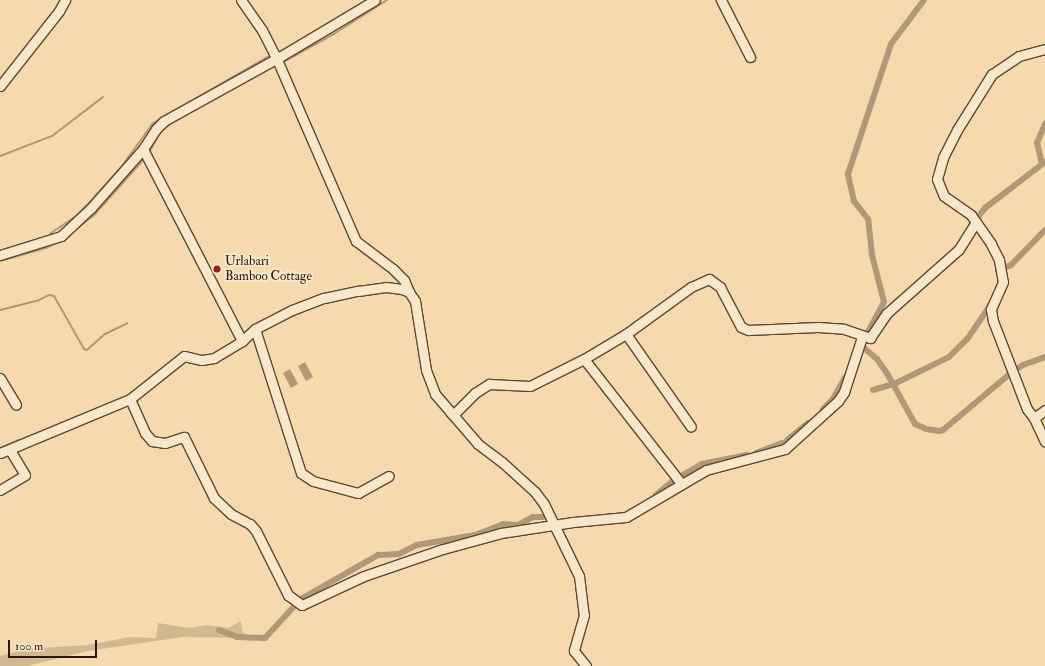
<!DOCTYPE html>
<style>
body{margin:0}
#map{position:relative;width:1045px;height:666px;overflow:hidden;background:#f6daad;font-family:"IM FELL Double Pica",serif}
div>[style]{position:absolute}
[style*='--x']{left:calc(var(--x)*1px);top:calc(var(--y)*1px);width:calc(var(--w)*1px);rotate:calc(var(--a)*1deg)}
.green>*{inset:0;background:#d3b992}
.water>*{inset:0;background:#b19877}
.stream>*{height:2px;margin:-1px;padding:0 1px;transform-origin:1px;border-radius:1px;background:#b19877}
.canal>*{height:6px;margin:-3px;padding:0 3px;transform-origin:3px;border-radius:3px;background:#b19877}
.roads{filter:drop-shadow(1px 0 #5d4835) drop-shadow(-1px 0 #5d4835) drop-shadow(0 1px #5d4835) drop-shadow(0 -1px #5d4835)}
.minor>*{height:9px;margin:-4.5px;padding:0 4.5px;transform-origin:4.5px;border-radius:4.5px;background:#f9e7ca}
.dots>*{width:11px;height:11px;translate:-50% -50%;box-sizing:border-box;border:2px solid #f9e7ca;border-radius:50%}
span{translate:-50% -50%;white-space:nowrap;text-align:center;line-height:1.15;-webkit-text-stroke:4px #f9e7ca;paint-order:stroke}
.poi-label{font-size:13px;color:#2a170d}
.left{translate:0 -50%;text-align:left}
.scale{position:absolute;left:8px;top:640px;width:89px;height:18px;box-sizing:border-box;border:2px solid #2a170d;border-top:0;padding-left:5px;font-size:12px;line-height:14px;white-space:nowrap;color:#2a170d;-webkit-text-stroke:3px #f9e7ca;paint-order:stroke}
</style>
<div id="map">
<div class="green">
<i style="clip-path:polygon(241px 621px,242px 631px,249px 638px,183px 637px,88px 651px,27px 666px,0 666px,0 656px,26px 649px,87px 645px,130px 637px,156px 638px,158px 623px,189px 628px,207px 625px,228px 628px)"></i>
</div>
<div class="water">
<i style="clip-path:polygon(305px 362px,313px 377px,306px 381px,298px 366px)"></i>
<i style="clip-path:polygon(290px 369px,298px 384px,291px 388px,283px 373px)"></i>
</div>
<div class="stream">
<i style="--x:285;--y:61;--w:56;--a:-28.9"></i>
<i style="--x:334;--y:34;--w:63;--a:-32.7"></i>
<i style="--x:149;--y:153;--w:24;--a:-62"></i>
<i style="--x:160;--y:132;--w:14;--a:-39"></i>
<i style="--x:171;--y:123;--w:57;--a:-29.2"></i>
<i style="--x:0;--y:156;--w:56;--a:-21"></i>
<i style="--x:52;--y:136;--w:64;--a:-37.4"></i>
<i style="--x:71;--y:233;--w:31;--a:-38"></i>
<i style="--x:95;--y:214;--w:75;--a:-48.2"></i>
<i style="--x:50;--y:237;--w:4;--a:-76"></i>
<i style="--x:51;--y:233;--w:29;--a:-34"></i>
<i style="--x:75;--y:217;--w:21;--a:-45"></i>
<i style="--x:90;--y:202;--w:48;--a:-48.4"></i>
<i style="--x:122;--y:166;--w:53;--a:-54.2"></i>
<i style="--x:153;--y:123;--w:136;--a:-30"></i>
<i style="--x:0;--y:261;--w:48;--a:-15.8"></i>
<i style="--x:46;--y:248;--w:17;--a:-28"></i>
<i style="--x:0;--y:310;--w:38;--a:-14"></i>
<i style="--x:37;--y:301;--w:13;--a:-27"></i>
<i style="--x:49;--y:295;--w:5;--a:11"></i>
<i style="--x:54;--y:296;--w:61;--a:60.5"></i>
<i style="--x:84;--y:349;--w:3;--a:18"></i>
<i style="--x:87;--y:350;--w:24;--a:-42"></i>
<i style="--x:105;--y:334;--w:25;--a:-26"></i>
<i style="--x:0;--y:448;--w:21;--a:-23"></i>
</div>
<div class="canal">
<i style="--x:1042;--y:164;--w:22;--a:-103"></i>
<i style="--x:1037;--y:143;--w:21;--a:-67"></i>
<i style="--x:973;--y:223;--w:19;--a:-51"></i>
<i style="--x:985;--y:208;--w:76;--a:-37.5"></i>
<i style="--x:998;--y:271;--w:14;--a:-25"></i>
<i style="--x:1011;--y:265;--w:49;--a:-45.8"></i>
<i style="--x:867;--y:334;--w:36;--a:-62"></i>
<i style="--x:884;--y:302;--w:49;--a:-104.3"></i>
<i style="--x:872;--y:255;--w:36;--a:-96"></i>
<i style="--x:868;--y:219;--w:23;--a:-128"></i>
<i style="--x:854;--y:201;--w:28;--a:-103"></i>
<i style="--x:848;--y:174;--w:137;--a:-71.7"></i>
<i style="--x:891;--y:44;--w:55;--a:-53.1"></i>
<i style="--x:863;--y:347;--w:18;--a:41"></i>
<i style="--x:877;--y:359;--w:19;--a:55"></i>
<i style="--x:888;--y:375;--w:56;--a:61.1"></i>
<i style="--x:915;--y:424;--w:12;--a:24"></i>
<i style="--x:926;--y:429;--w:13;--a:9"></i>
<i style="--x:939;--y:431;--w:4;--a:-14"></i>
<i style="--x:943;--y:430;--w:89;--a:-40"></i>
<i style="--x:1011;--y:373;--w:14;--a:-34"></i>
<i style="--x:1023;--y:365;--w:23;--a:-20"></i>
<i style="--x:873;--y:390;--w:22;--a:-16"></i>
<i style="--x:894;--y:384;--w:61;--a:-26.1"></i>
<i style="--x:949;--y:357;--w:27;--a:-45"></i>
<i style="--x:968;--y:338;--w:41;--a:-55.9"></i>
<i style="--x:823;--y:409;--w:14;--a:-45"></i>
<i style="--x:833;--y:399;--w:25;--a:-61"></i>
<i style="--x:787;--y:440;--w:27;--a:-39"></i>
<i style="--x:756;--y:453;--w:28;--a:-21"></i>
<i style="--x:681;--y:476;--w:24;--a:-30"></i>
<i style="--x:702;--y:464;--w:46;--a:-11.3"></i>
<i style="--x:656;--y:495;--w:23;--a:-40"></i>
<i style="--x:219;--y:630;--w:19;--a:21"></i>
<i style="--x:237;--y:637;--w:28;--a:2"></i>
<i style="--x:265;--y:638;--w:53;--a:-47.3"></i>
<i style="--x:301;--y:599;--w:89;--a:-29.7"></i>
<i style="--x:378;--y:555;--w:21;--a:-3"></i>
<i style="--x:399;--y:554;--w:20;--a:-27"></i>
<i style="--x:417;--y:545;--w:59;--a:-9.8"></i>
<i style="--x:475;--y:535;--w:30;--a:-21"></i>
<i style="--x:503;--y:524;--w:15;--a:4"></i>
<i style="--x:518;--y:525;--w:17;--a:-28"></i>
<i style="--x:533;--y:517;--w:10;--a:0"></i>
</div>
<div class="roads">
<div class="minor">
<i style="--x:241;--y:0;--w:37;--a:55"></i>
<i style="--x:262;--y:30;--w:28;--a:63"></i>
<i style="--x:275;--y:55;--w:203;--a:66.5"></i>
<i style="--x:356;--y:241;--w:46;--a:37.1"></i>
<i style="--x:393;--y:269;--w:16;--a:45"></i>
<i style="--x:404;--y:280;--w:13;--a:67"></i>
<i style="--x:721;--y:0;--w:64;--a:63"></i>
<i style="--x:1045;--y:49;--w:27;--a:165"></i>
<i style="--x:1019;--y:56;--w:32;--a:146"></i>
<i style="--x:992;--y:74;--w:66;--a:122"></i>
<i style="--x:957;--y:130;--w:31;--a:117"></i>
<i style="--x:943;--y:158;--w:22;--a:106"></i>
<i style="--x:937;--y:179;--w:18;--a:68"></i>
<i style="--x:944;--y:196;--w:33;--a:35"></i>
<i style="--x:971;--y:215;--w:35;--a:55"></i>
<i style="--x:991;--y:244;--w:18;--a:63"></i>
<i style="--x:999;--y:260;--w:22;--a:80"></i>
<i style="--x:1003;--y:282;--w:30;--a:114"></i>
<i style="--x:991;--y:309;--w:12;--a:81"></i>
<i style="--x:993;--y:321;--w:94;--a:68.9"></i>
<i style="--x:1027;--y:409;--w:11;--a:52"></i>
<i style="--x:1034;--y:418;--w:14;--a:-36"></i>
<i style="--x:0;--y:86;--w:95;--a:-51.8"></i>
<i style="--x:59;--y:11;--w:13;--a:-61"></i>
<i style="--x:143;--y:149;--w:216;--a:62.7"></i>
<i style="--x:0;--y:255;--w:64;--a:-17.3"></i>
<i style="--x:61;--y:236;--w:41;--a:-43"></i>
<i style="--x:91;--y:208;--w:79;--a:-48.6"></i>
<i style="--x:143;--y:149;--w:24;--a:-57"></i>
<i style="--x:156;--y:129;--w:11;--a:-45"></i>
<i style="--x:164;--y:121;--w:128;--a:-29"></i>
<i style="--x:276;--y:59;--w:115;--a:-30.8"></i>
<i style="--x:255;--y:329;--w:151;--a:72.3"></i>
<i style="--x:301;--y:473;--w:14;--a:34"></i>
<i style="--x:313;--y:481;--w:47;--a:14.9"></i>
<i style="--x:358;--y:493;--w:35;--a:-29"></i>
<i style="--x:626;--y:334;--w:113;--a:55"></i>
<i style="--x:584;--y:359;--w:157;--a:52"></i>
<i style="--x:0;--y:378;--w:31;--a:59"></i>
<i style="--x:130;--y:399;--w:37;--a:66"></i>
<i style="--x:145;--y:433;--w:11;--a:49"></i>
<i style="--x:152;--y:441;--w:13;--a:9"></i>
<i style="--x:165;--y:443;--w:20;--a:-18"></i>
<i style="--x:184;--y:437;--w:68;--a:63.8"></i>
<i style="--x:214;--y:498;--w:23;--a:43"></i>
<i style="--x:231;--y:514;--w:21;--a:28"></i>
<i style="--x:250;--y:524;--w:9;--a:49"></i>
<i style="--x:256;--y:531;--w:72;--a:63.4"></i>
<i style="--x:288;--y:595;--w:17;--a:36"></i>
<i style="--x:302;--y:605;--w:68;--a:-25.1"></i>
<i style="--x:364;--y:576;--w:83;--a:-18.9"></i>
<i style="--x:443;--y:549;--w:60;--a:-15.4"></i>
<i style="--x:501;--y:533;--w:73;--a:-8.7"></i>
<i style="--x:573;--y:522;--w:53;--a:-5.4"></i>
<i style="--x:626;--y:517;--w:93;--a:-30.4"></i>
<i style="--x:706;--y:470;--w:82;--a:-14.9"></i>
<i style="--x:785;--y:449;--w:72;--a:-42.2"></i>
<i style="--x:838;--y:401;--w:11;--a:-56"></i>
<i style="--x:844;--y:392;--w:58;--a:-71.9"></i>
<i style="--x:451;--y:413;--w:3;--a:18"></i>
<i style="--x:454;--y:414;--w:30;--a:-45"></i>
<i style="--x:475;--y:393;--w:17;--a:-33"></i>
<i style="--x:489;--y:384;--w:41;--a:2.8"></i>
<i style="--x:530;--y:386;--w:60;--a:-26.6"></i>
<i style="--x:584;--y:359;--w:49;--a:-30.8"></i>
<i style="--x:626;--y:334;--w:80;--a:-35.9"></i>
<i style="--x:691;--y:287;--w:20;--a:-24"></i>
<i style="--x:709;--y:279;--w:14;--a:36"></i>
<i style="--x:720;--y:287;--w:45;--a:62.3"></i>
<i style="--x:741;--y:327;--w:8;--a:23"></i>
<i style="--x:748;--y:330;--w:70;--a:-2.5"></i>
<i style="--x:818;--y:327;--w:26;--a:4"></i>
<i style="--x:844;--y:329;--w:28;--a:19"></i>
<i style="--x:870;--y:338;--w:30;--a:-56"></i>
<i style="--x:887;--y:313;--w:96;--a:-41.6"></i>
<i style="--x:959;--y:249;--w:32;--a:-58"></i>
<i style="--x:1034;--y:418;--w:26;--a:65"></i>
<i style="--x:0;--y:453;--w:141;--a:-22.6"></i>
<i style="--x:130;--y:399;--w:69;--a:-38.5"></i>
<i style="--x:184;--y:356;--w:18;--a:13"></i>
<i style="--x:202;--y:360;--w:12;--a:-9"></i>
<i style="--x:214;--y:358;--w:33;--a:-31"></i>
<i style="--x:242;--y:341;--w:18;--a:-43"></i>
<i style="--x:255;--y:329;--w:42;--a:-27.2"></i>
<i style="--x:292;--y:310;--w:34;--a:-21"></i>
<i style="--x:324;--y:298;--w:35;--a:-12"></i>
<i style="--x:358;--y:291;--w:28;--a:-8"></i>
<i style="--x:386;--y:287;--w:16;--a:7"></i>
<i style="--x:402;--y:289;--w:8;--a:23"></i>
<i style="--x:409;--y:292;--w:11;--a:56"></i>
<i style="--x:415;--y:301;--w:70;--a:80.9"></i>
<i style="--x:426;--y:370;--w:26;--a:69"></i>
<i style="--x:435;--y:394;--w:66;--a:49.3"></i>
<i style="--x:478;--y:444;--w:30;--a:37"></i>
<i style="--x:502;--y:462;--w:45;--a:42.3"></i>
<i style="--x:535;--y:492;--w:15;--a:53"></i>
<i style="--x:544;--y:504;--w:80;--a:64.1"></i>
<i style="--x:579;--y:576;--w:39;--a:83"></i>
<i style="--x:584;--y:615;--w:37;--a:106"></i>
<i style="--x:574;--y:651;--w:19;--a:51"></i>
<i style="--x:0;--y:490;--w:29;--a:-31"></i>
<i style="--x:25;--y:475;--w:29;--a:-121"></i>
</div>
</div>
<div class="dots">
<i style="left:217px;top:269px;background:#8f2418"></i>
</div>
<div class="poi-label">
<span class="left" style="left:225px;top:269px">Urlabari<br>Bamboo Cottage</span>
</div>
<div class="scale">100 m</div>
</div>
